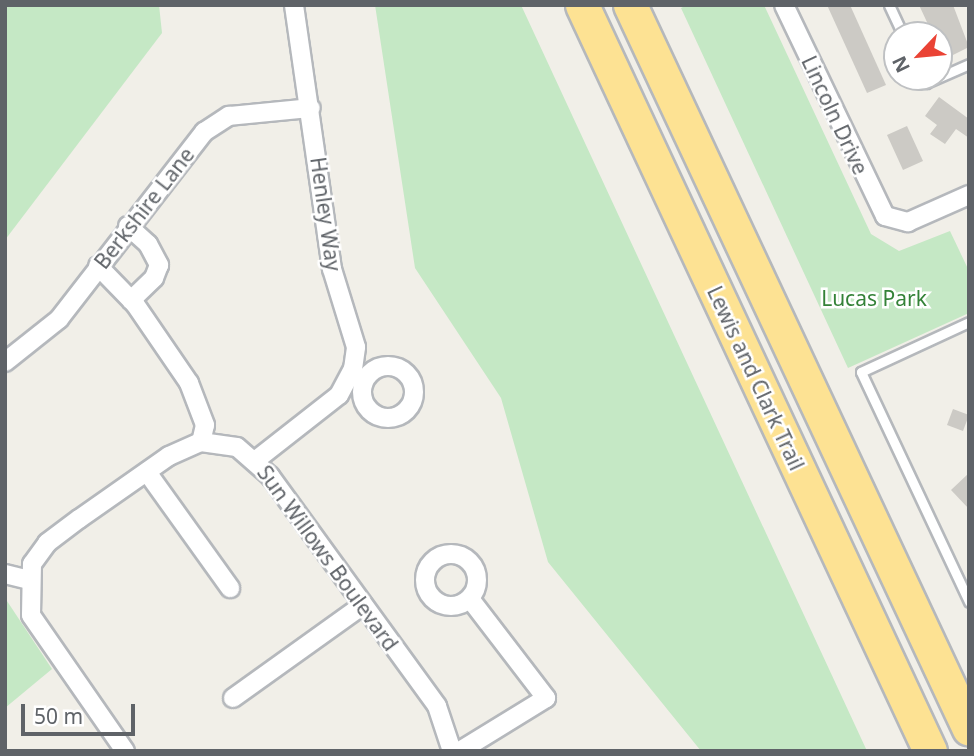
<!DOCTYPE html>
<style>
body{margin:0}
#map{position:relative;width:974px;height:756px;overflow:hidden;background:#f1efe8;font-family:"Noto Sans",sans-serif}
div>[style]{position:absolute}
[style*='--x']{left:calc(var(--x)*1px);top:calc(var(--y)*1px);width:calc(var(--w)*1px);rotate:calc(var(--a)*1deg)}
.green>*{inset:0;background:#c5e8c5}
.building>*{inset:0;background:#cccac5}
.roads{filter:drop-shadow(2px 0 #b5b8bc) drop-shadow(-2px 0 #b5b8bc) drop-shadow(0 2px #b5b8bc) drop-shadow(0 -2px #b5b8bc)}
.lane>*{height:9px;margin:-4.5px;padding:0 4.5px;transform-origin:4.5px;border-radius:4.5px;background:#fff}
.street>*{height:18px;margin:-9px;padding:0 9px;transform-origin:9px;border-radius:9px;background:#fff}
.street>.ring{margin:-9px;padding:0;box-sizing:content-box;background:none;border:18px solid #fff;border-radius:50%}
.highway>*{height:33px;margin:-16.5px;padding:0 16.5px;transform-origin:16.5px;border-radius:16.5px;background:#fde293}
span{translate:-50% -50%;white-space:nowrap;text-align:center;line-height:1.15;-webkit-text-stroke:5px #fff;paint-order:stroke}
.street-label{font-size:21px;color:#5f6368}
.park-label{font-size:21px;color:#348238}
.frame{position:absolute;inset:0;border:7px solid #5f6368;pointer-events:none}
.north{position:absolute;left:883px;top:21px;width:70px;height:70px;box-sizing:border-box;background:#fff;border:2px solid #bfc1c3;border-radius:50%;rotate:244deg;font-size:19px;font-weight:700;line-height:28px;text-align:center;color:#5f6368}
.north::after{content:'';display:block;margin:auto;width:24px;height:32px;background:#ea4335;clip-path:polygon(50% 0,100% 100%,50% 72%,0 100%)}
.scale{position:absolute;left:21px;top:704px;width:114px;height:32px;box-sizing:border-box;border:4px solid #5f6368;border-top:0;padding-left:9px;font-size:21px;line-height:24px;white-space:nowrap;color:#5f6368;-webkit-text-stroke:5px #fff;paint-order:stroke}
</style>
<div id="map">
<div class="green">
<i style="clip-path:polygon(5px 5px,159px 5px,162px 33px,5px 240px)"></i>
<i style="clip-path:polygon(375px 5px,521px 5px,867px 751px,701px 751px,548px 562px,501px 398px,415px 268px)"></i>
<i style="clip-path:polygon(687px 5px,764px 5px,871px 234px,899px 251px,950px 231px,969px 271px,969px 313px,848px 368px,681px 8px)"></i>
<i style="clip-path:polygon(5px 598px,52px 669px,5px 708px)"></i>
</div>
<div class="building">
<i style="clip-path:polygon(827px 5px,850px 5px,886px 85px,867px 93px)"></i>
<i style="clip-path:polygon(919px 5px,953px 5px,969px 47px,953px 55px,944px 36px,933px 35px)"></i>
<i style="clip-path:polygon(939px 97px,969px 119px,969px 138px,956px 129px,945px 144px,930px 134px,937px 125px,925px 116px)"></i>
<i style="clip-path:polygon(907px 126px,923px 161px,903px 170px,887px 135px)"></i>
<i style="clip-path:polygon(953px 409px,969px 415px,963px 431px,947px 425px)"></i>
<i style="clip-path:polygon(969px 473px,969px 509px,951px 490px)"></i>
</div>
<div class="roads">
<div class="lane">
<i style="--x:889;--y:5;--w:33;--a:65"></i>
<i style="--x:923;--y:77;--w:7;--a:63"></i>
<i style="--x:926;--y:83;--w:47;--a:-23.8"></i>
<i style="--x:969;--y:322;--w:119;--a:155.2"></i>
<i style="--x:861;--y:372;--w:254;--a:64.8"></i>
</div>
<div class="street">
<i style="--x:784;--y:5;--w:234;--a:64.4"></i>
<i style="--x:885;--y:216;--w:24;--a:15"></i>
<i style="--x:908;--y:222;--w:67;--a:-23.9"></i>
<i style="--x:128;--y:226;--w:27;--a:42"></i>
<i style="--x:148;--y:244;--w:24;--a:62"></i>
<i style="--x:159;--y:265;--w:14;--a:111"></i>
<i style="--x:154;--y:278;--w:32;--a:136"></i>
<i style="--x:98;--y:266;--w:53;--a:45.8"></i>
<i style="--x:135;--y:304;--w:96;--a:55.6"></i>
<i style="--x:189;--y:383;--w:45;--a:69.1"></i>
<i style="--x:205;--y:425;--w:17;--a:103"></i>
<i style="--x:5;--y:362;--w:69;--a:-38.5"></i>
<i style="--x:59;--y:319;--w:237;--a:-52.2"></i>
<i style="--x:204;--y:132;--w:30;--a:-33"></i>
<i style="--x:229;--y:116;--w:82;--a:-5.6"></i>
<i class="ring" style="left:362px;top:366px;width:34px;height:34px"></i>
<i style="--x:256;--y:460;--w:105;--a:-38.1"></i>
<i style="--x:339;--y:395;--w:30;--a:-62"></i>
<i style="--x:353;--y:369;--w:22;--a:-82"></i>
<i style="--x:356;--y:347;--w:82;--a:-107.1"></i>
<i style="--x:332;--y:269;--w:267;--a:-98.2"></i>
<i style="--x:147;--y:472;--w:143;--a:54.4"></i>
<i class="ring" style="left:425px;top:554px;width:34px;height:34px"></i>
<i style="--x:5;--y:574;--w:25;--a:14"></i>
<i style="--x:233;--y:698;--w:160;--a:-35.6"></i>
<i style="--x:125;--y:751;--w:165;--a:-124.7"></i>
<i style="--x:31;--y:615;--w:51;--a:-88.9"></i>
<i style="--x:32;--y:564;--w:26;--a:-54"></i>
<i style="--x:47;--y:543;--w:40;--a:-37"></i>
<i style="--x:79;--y:519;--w:110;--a:-35"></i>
<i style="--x:169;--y:456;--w:35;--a:-24"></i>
<i style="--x:201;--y:442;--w:36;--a:8"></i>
<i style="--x:237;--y:447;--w:44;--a:41.3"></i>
<i style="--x:270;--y:476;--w:284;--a:54"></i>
<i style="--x:437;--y:706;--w:47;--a:71.6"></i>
<i style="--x:460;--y:751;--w:101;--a:-31.6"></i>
<i style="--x:546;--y:698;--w:125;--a:-127.5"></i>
</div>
<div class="highway">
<i style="--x:582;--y:5;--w:823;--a:64.99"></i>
<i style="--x:630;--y:5;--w:799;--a:64.91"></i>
</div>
</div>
<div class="street-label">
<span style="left:835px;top:115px;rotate:65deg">Lincoln Drive</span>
<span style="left:144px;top:208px;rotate:-52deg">Berkshire Lane</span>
<span style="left:326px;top:214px;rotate:82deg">Henley Way</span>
<span style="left:756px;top:378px;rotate:65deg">Lewis and Clark Trail</span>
<span style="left:328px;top:558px;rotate:54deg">Sun Willows Boulevard</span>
</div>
<div class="park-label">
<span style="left:874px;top:298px">Lucas Park</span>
</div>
<div class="frame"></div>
<div class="north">N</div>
<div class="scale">50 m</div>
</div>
